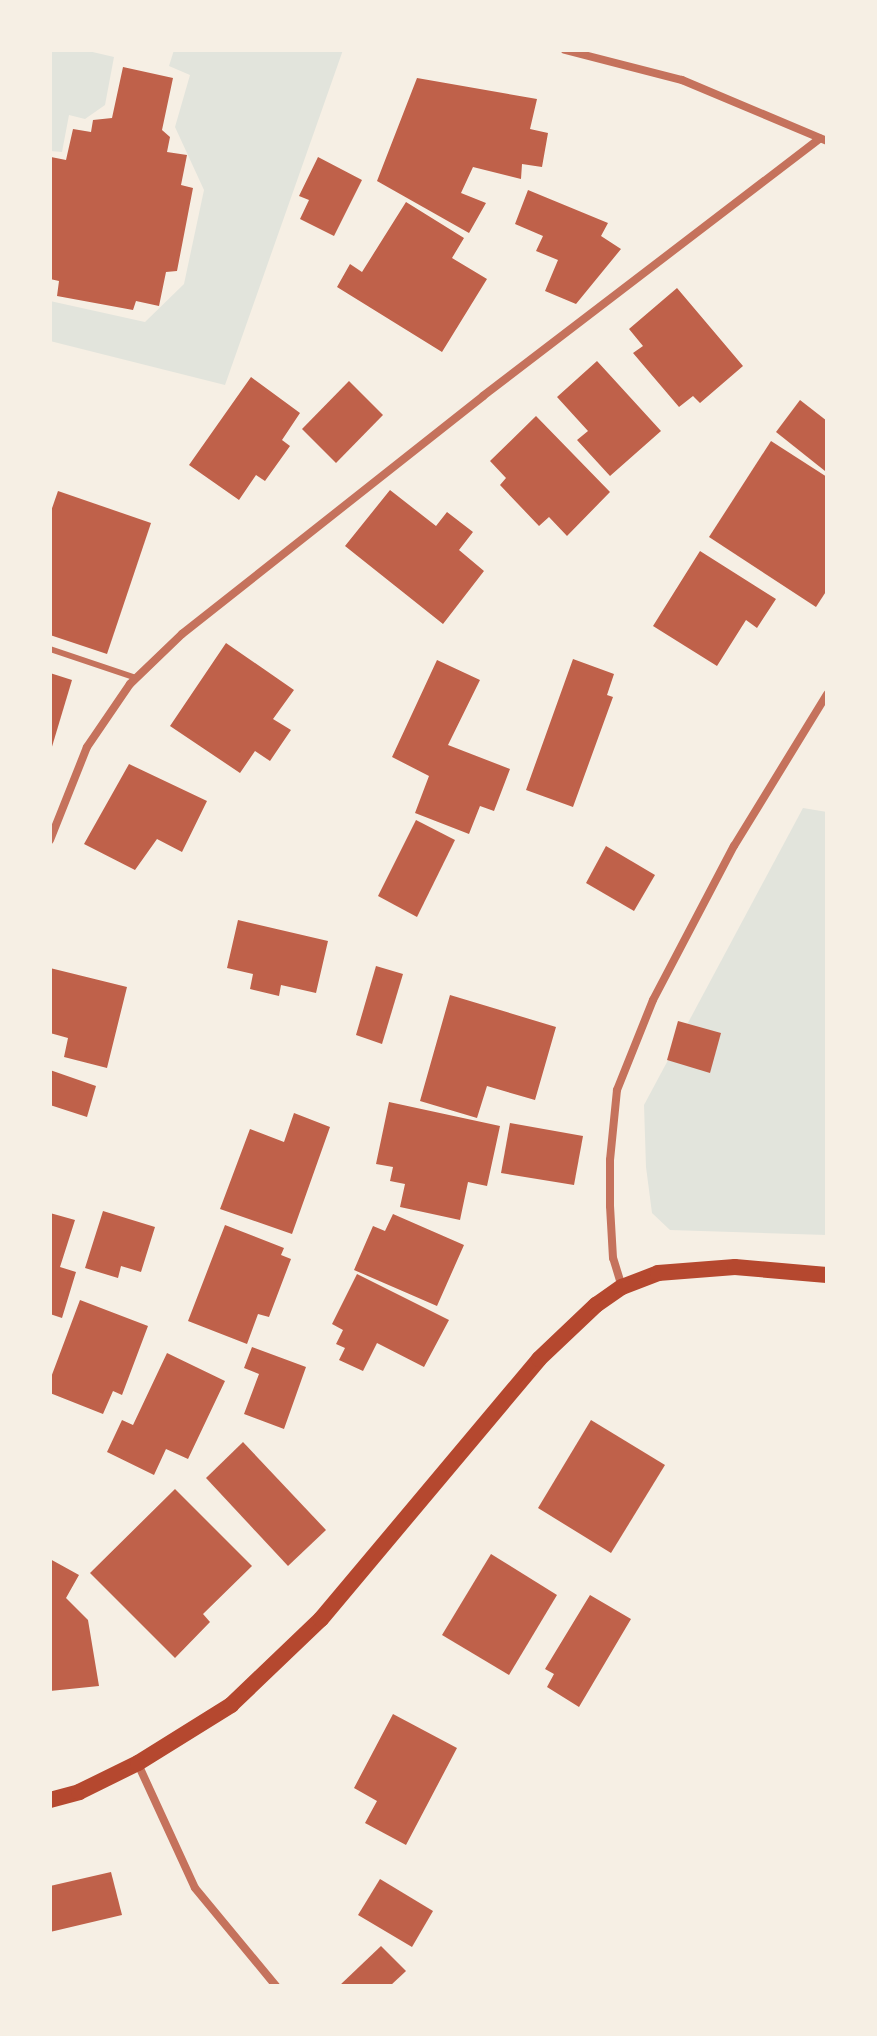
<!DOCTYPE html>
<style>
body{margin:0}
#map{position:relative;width:877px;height:2036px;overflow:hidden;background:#f6efe4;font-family:Barlow,sans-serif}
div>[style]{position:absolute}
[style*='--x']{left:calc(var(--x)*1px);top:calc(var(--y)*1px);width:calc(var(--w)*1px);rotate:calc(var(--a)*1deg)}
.green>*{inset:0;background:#e2e4dc}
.building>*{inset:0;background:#bf614a}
.service>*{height:6px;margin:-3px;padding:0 3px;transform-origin:3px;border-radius:3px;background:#c5725c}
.minor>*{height:8px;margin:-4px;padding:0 4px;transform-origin:4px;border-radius:4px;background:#c5725c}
.secondary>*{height:16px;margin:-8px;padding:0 8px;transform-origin:8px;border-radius:8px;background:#b5482f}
span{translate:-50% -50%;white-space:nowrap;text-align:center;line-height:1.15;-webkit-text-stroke:7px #f6efe4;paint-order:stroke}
.frame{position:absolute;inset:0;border:52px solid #f6efe4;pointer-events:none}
</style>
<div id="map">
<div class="green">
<i style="clip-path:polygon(50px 50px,84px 50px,114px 57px,105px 105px,85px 119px,69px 115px,62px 152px,50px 151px)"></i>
<i style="clip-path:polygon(174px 50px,343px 50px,225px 385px,50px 341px,50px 301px,145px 322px,184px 284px,204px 190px,175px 127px,190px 75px,169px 66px)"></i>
<i style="clip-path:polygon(803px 808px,827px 812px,827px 1235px,670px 1230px,652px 1213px,646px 1167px,644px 1105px)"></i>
</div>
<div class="building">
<i style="clip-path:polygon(123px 67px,173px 78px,162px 130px,170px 137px,167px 152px,187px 155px,181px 185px,193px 188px,177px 271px,166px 272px,159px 306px,136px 301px,133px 310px,57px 296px,59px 281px,50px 279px,51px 157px,66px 160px,73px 129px,91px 132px,93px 120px,112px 118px)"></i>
<i style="clip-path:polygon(417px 78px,537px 99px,530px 129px,548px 133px,542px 167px,522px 164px,521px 179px,473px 167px,461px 193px,486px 203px,469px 233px,377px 181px)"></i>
<i style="clip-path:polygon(318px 157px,362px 180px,334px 236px,300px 219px,309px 200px,299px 196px)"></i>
<i style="clip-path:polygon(528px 190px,608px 223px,601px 236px,621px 249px,576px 304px,545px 291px,558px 260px,536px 251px,543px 236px,515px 224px)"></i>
<i style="clip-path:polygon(406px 202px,464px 238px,452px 258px,487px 279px,442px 352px,337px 287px,350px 264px,362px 272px)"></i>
<i style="clip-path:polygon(677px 288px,743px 366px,700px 403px,693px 396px,679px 407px,633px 353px,643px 346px,629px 329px)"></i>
<i style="clip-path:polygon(597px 361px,661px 431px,610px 476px,577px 440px,588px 431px,557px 397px)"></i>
<i style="clip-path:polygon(251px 377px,300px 413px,282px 440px,290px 446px,265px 481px,256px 475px,239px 500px,189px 465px)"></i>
<i style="clip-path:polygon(349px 381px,383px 415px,336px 463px,302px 429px)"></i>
<i style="clip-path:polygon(800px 400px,827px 421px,825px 471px,776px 432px)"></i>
<i style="clip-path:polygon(536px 416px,610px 492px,567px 536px,549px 517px,539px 526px,500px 485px,506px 478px,490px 461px)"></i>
<i style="clip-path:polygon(771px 441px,827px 477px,827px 590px,816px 607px,709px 537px)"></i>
<i style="clip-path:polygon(390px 490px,436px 526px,447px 512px,473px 532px,459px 550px,484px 571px,443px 624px,345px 546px)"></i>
<i style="clip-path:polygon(58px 491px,151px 523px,107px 654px,50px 635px,50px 514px)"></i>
<i style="clip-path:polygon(700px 551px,776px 599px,757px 628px,746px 620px,717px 666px,653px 626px)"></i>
<i style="clip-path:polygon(226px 643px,294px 690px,273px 719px,291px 730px,270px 761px,255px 751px,240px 773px,170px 726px)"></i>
<i style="clip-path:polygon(573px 659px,614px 674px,607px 695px,613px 697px,573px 807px,526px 790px)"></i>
<i style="clip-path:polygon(437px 660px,480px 680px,448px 745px,510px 769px,494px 811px,480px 806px,469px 834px,415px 813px,429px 776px,392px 757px)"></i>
<i style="clip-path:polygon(50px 673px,72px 680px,51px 750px,50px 750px)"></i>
<i style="clip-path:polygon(129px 764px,207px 801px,182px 852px,157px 839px,135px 870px,84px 844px)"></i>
<i style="clip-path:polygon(416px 820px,455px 840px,417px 917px,378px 896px)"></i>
<i style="clip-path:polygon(606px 846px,655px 875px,634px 911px,586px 883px)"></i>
<i style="clip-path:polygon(238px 920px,328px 941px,316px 993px,281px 985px,279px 996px,250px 989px,253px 974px,227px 968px)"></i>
<i style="clip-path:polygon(376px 966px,403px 974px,382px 1044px,356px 1035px)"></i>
<i style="clip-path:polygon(50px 968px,127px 987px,107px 1068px,64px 1057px,68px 1038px,50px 1033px)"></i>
<i style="clip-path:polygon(450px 995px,556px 1027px,535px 1100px,487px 1086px,477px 1118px,420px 1101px)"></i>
<i style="clip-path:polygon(678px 1021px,721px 1033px,710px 1073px,667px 1060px)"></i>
<i style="clip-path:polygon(50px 1070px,96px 1086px,87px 1117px,50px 1105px)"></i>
<i style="clip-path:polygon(389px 1102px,500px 1126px,487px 1186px,468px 1182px,460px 1220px,400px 1207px,405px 1184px,390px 1181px,393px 1167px,376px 1164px)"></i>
<i style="clip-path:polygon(294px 1113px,330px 1127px,292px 1234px,220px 1209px,250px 1129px,284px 1142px)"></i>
<i style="clip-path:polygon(510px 1123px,583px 1136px,574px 1185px,501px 1173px)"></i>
<i style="clip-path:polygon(103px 1211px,155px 1227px,141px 1272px,121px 1266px,118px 1278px,85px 1268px)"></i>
<i style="clip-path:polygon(50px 1213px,75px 1220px,60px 1267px,76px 1272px,62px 1318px,50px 1314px)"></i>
<i style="clip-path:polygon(393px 1214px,464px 1245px,437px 1306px,354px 1270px,373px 1226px,385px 1231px)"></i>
<i style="clip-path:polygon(225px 1225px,284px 1248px,281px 1255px,291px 1259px,269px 1317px,258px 1314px,247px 1344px,188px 1321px)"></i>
<i style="clip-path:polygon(357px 1274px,449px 1320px,424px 1367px,377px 1343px,363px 1371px,339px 1360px,345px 1348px,336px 1344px,343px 1330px,332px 1324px)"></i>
<i style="clip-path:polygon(80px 1300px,148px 1326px,122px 1395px,113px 1391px,103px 1414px,50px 1393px,50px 1380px)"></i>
<i style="clip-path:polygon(252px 1347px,306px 1367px,284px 1429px,244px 1414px,259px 1374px,244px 1368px)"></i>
<i style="clip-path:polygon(167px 1353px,225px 1381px,188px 1459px,166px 1449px,154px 1475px,107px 1452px,122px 1420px,133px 1425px)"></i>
<i style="clip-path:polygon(591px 1420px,665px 1465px,611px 1553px,538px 1508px)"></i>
<i style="clip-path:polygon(243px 1442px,326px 1530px,288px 1566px,206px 1478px)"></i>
<i style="clip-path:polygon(175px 1489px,252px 1566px,203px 1614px,210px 1622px,175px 1658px,90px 1573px)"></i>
<i style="clip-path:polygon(491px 1554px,557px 1595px,509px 1675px,442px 1635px)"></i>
<i style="clip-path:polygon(50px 1559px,79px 1575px,66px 1598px,88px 1620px,99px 1686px,50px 1691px)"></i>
<i style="clip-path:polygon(590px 1595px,631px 1619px,579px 1707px,547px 1687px,554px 1674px,545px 1669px)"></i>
<i style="clip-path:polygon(393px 1714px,457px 1748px,406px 1845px,365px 1823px,377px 1801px,354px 1788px)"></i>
<i style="clip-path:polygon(111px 1872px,122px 1915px,50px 1932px,50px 1886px)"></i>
<i style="clip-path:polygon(380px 1879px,433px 1911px,412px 1947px,358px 1915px)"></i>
<i style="clip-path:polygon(381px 1946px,406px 1971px,390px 1986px,339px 1986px)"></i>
</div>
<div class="service">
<i style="--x:50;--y:649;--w:91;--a:18.6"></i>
</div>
<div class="minor">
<i style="--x:565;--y:50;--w:121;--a:14.4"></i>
<i style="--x:682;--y:80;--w:157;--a:22.8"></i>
<i style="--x:50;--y:840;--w:100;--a:-68.3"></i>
<i style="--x:87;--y:747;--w:76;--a:-55.7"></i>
<i style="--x:130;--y:684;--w:72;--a:-43.9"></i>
<i style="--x:182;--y:634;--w:384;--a:-38.3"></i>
<i style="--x:483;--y:396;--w:424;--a:-37.4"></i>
<i style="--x:622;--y:1287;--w:30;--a:-107"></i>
<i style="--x:613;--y:1258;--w:52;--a:-93.3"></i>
<i style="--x:610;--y:1206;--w:46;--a:-90"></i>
<i style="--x:610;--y:1160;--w:70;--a:-84.3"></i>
<i style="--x:617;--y:1090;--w:97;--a:-68.2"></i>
<i style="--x:653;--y:1000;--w:174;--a:-62.3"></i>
<i style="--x:734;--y:846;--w:178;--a:-58.5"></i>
<i style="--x:138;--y:1764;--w:136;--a:65.3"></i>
<i style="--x:195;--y:1888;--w:127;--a:50.4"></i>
</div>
<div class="secondary">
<i style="--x:50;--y:1800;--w:30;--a:-15"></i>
<i style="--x:79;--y:1792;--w:66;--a:-26.2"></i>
<i style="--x:138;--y:1763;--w:110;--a:-31.9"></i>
<i style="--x:231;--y:1705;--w:124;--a:-43.7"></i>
<i style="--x:321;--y:1619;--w:339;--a:-50"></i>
<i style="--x:539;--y:1359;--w:79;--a:-43.5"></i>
<i style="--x:596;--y:1305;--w:32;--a:-35"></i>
<i style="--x:622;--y:1287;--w:39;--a:-21"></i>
<i style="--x:658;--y:1273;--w:77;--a:-4.5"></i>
<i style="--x:735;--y:1267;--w:92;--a:5"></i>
</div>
<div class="frame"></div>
</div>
